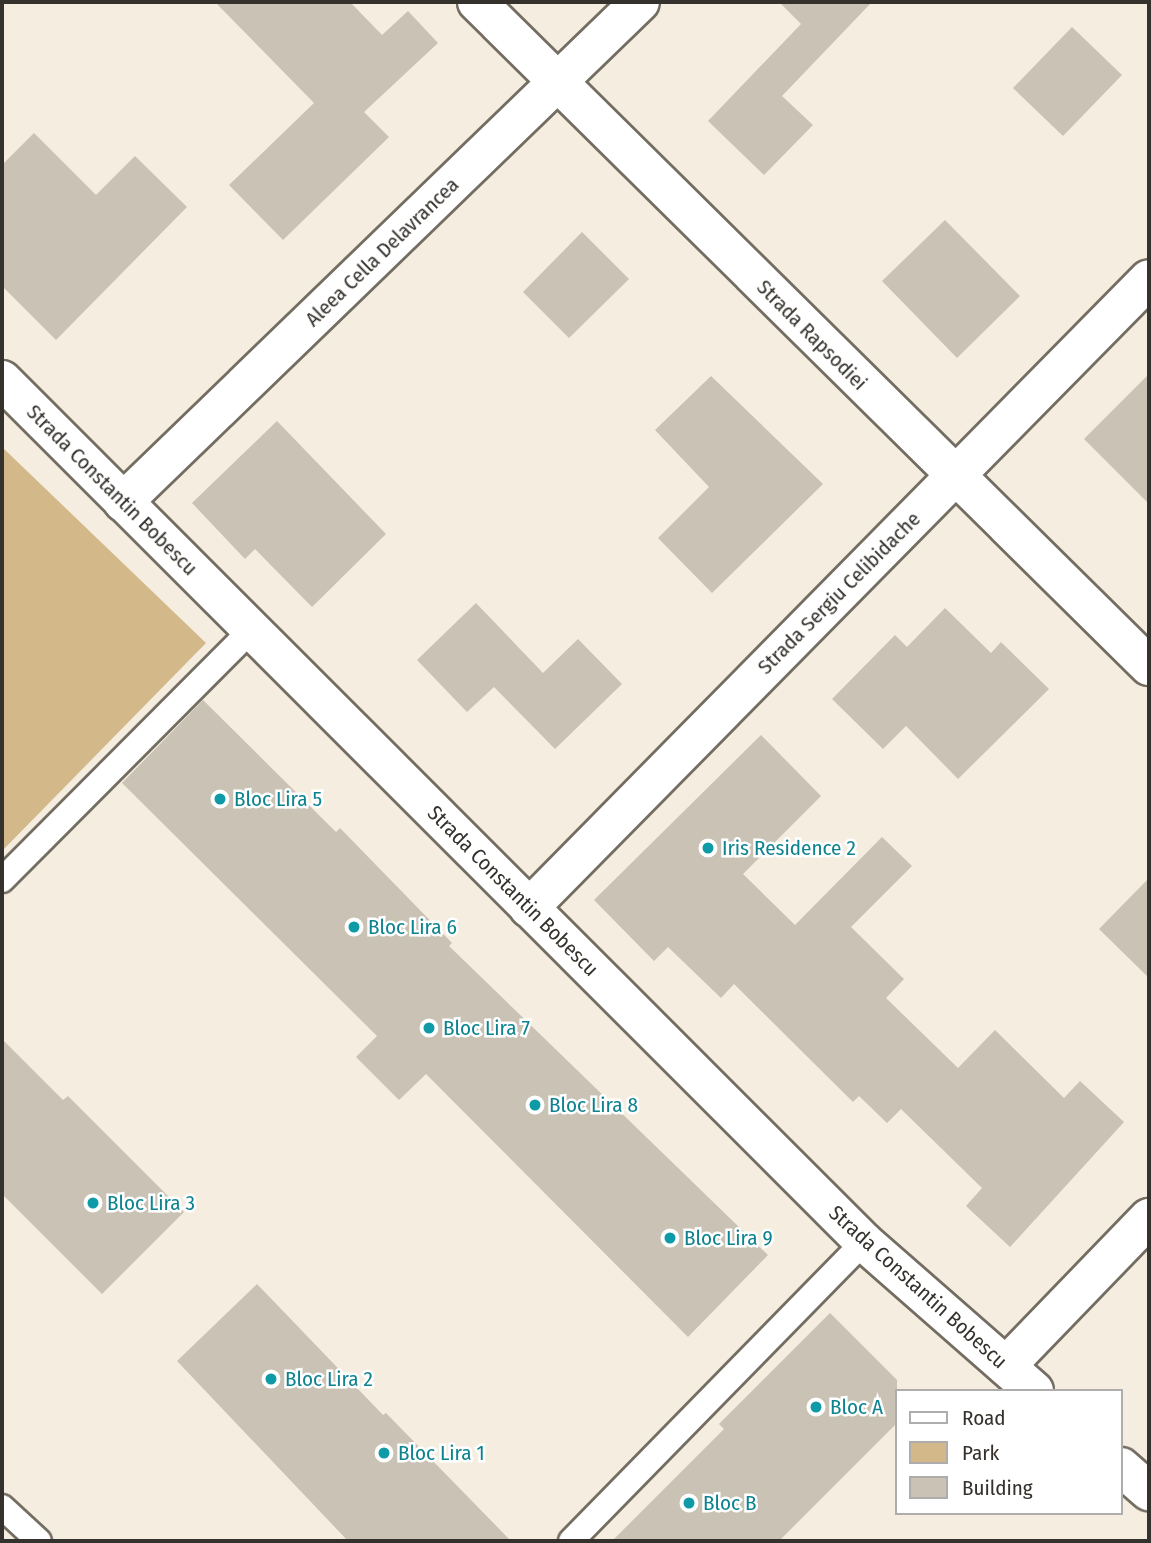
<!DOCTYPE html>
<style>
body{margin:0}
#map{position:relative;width:1151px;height:1543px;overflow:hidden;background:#f5ede0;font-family:"Fira Sans Condensed",sans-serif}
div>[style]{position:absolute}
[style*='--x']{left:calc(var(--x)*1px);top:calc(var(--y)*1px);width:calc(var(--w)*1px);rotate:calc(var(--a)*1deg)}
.green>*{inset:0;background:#d3b98a}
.building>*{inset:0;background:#c9c2b5}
.roads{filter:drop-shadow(2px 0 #746d62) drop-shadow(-2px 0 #746d62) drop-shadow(0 2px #746d62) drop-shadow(0 -2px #746d62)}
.service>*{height:24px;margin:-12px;padding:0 12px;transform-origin:12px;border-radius:12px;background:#fff}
.minor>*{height:38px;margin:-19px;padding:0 19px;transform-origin:19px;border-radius:19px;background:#fff}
.tertiary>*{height:38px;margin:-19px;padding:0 19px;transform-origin:19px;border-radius:19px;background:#fff}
.dots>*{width:19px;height:19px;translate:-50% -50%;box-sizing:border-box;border:4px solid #fff;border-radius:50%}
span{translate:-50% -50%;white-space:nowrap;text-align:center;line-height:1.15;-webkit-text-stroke:5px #fff;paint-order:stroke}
.street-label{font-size:21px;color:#35322d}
.culture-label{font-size:21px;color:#0d838f}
.left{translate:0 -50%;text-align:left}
.frame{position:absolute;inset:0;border:4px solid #35322d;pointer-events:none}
.legend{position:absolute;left:895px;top:1389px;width:228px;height:126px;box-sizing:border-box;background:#fff;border:2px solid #aeadab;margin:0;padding:9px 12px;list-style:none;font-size:21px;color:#35322d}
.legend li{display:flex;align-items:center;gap:14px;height:35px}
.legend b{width:35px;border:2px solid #aeadab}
</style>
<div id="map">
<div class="green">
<i style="clip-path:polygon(2px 447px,206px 643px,2px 851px)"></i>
</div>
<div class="building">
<i style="clip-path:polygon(215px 2px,350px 2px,382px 35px,408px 11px,438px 43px,364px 112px,389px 137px,283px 240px,229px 185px,314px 103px)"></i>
<i style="clip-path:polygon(779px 2px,872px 2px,782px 96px,813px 125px,764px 175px,708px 121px,801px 24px)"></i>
<i style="clip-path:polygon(1072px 27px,1122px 75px,1063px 136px,1013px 88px)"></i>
<i style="clip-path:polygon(34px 133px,96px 195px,135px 156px,187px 207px,56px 340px,2px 286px,2px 165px)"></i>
<i style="clip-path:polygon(945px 220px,1020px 296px,957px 358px,882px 281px)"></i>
<i style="clip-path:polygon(582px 232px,629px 279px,569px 338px,523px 292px)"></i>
<i style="clip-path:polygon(1149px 374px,1149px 504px,1084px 439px)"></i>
<i style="clip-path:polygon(711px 376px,823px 484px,712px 593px,658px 538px,709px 487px,655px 430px)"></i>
<i style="clip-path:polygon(277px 421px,386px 534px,312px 607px,255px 549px,245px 559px,192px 503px)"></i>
<i style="clip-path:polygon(476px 603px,543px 673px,578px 639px,622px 684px,555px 749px,494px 687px,467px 712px,417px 660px)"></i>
<i style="clip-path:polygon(945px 608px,991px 653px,1001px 642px,1049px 689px,958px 779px,906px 726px,883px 749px,832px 699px,895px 635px,907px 647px)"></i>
<i style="clip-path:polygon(203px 700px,336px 832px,340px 828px,452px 943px,449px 946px,768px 1255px,688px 1337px,426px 1074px,399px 1100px,356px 1057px,377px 1036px,122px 783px)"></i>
<i style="clip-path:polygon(761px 735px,821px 796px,743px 874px,795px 925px,882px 837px,912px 866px,851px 927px,904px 979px,886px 998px,958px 1068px,995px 1030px,1064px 1098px,1080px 1081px,1124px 1122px,1010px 1247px,966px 1206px,982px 1188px,901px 1109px,887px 1123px,859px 1096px,853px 1102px,734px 984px,721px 998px,668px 947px,654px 961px,594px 900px)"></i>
<i style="clip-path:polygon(1149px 878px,1149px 978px,1099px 929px)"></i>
<i style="clip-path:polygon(2px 1039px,63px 1100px,68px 1096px,184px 1212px,102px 1294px,2px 1194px)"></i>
<i style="clip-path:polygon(257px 1284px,383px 1415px,386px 1413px,511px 1541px,348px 1541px,177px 1361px)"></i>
<i style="clip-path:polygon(830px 1313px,897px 1380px,897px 1423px,779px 1541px,612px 1541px,724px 1429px,719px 1424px)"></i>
</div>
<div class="roads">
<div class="service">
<i style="--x:2;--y:880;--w:353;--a:-45.1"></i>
<i style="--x:2;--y:1507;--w:50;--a:42.6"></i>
<i style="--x:571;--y:1541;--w:419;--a:-45.6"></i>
</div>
<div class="minor">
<i style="--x:477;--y:2;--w:945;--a:44.66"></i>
<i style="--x:123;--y:502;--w:719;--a:-44.04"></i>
<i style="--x:529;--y:908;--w:883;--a:-45.41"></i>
<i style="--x:1006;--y:1366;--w:206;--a:-46"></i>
</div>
<div class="tertiary">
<i style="--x:2;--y:380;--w:1219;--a:45"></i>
<i style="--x:864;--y:1242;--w:226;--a:41.2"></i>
<i style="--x:1121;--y:1467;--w:37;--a:41"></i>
</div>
</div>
<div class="dots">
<i style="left:220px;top:799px;background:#0f9aa8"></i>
<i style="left:708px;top:848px;background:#0f9aa8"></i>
<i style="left:354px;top:927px;background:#0f9aa8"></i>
<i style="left:429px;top:1028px;background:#0f9aa8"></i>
<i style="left:535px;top:1105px;background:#0f9aa8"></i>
<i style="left:93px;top:1203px;background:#0f9aa8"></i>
<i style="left:670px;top:1238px;background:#0f9aa8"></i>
<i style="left:271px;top:1379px;background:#0f9aa8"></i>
<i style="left:816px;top:1407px;background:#0f9aa8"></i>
<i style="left:384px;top:1453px;background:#0f9aa8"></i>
<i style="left:689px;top:1503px;background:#0f9aa8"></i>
</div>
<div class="street-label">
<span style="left:382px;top:252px;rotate:-44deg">Aleea Cella Delavrancea</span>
<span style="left:812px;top:335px;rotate:45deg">Strada Rapsodiei</span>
<span style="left:112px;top:490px;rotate:45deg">Strada Constantin Bobescu</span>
<span style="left:839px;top:593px;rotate:-45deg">Strada Sergiu Celibidache</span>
<span style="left:513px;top:891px;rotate:45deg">Strada Constantin Bobescu</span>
<span style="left:918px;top:1287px;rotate:42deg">Strada Constantin Bobescu</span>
</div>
<div class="culture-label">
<span class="left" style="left:234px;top:799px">Bloc Lira 5</span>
<span class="left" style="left:722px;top:848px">Iris Residence 2</span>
<span class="left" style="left:368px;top:927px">Bloc Lira 6</span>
<span class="left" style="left:443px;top:1028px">Bloc Lira 7</span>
<span class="left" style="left:549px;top:1105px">Bloc Lira 8</span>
<span class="left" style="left:107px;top:1203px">Bloc Lira 3</span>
<span class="left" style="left:684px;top:1238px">Bloc Lira 9</span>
<span class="left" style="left:285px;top:1379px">Bloc Lira 2</span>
<span class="left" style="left:830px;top:1407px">Bloc A</span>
<span class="left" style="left:398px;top:1453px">Bloc Lira 1</span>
<span class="left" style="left:703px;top:1503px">Bloc B</span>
</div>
<div class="frame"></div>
<ul class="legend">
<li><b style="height:9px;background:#fff"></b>Road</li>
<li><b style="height:19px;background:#d3b98a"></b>Park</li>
<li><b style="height:19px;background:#c9c2b5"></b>Building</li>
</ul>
</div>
